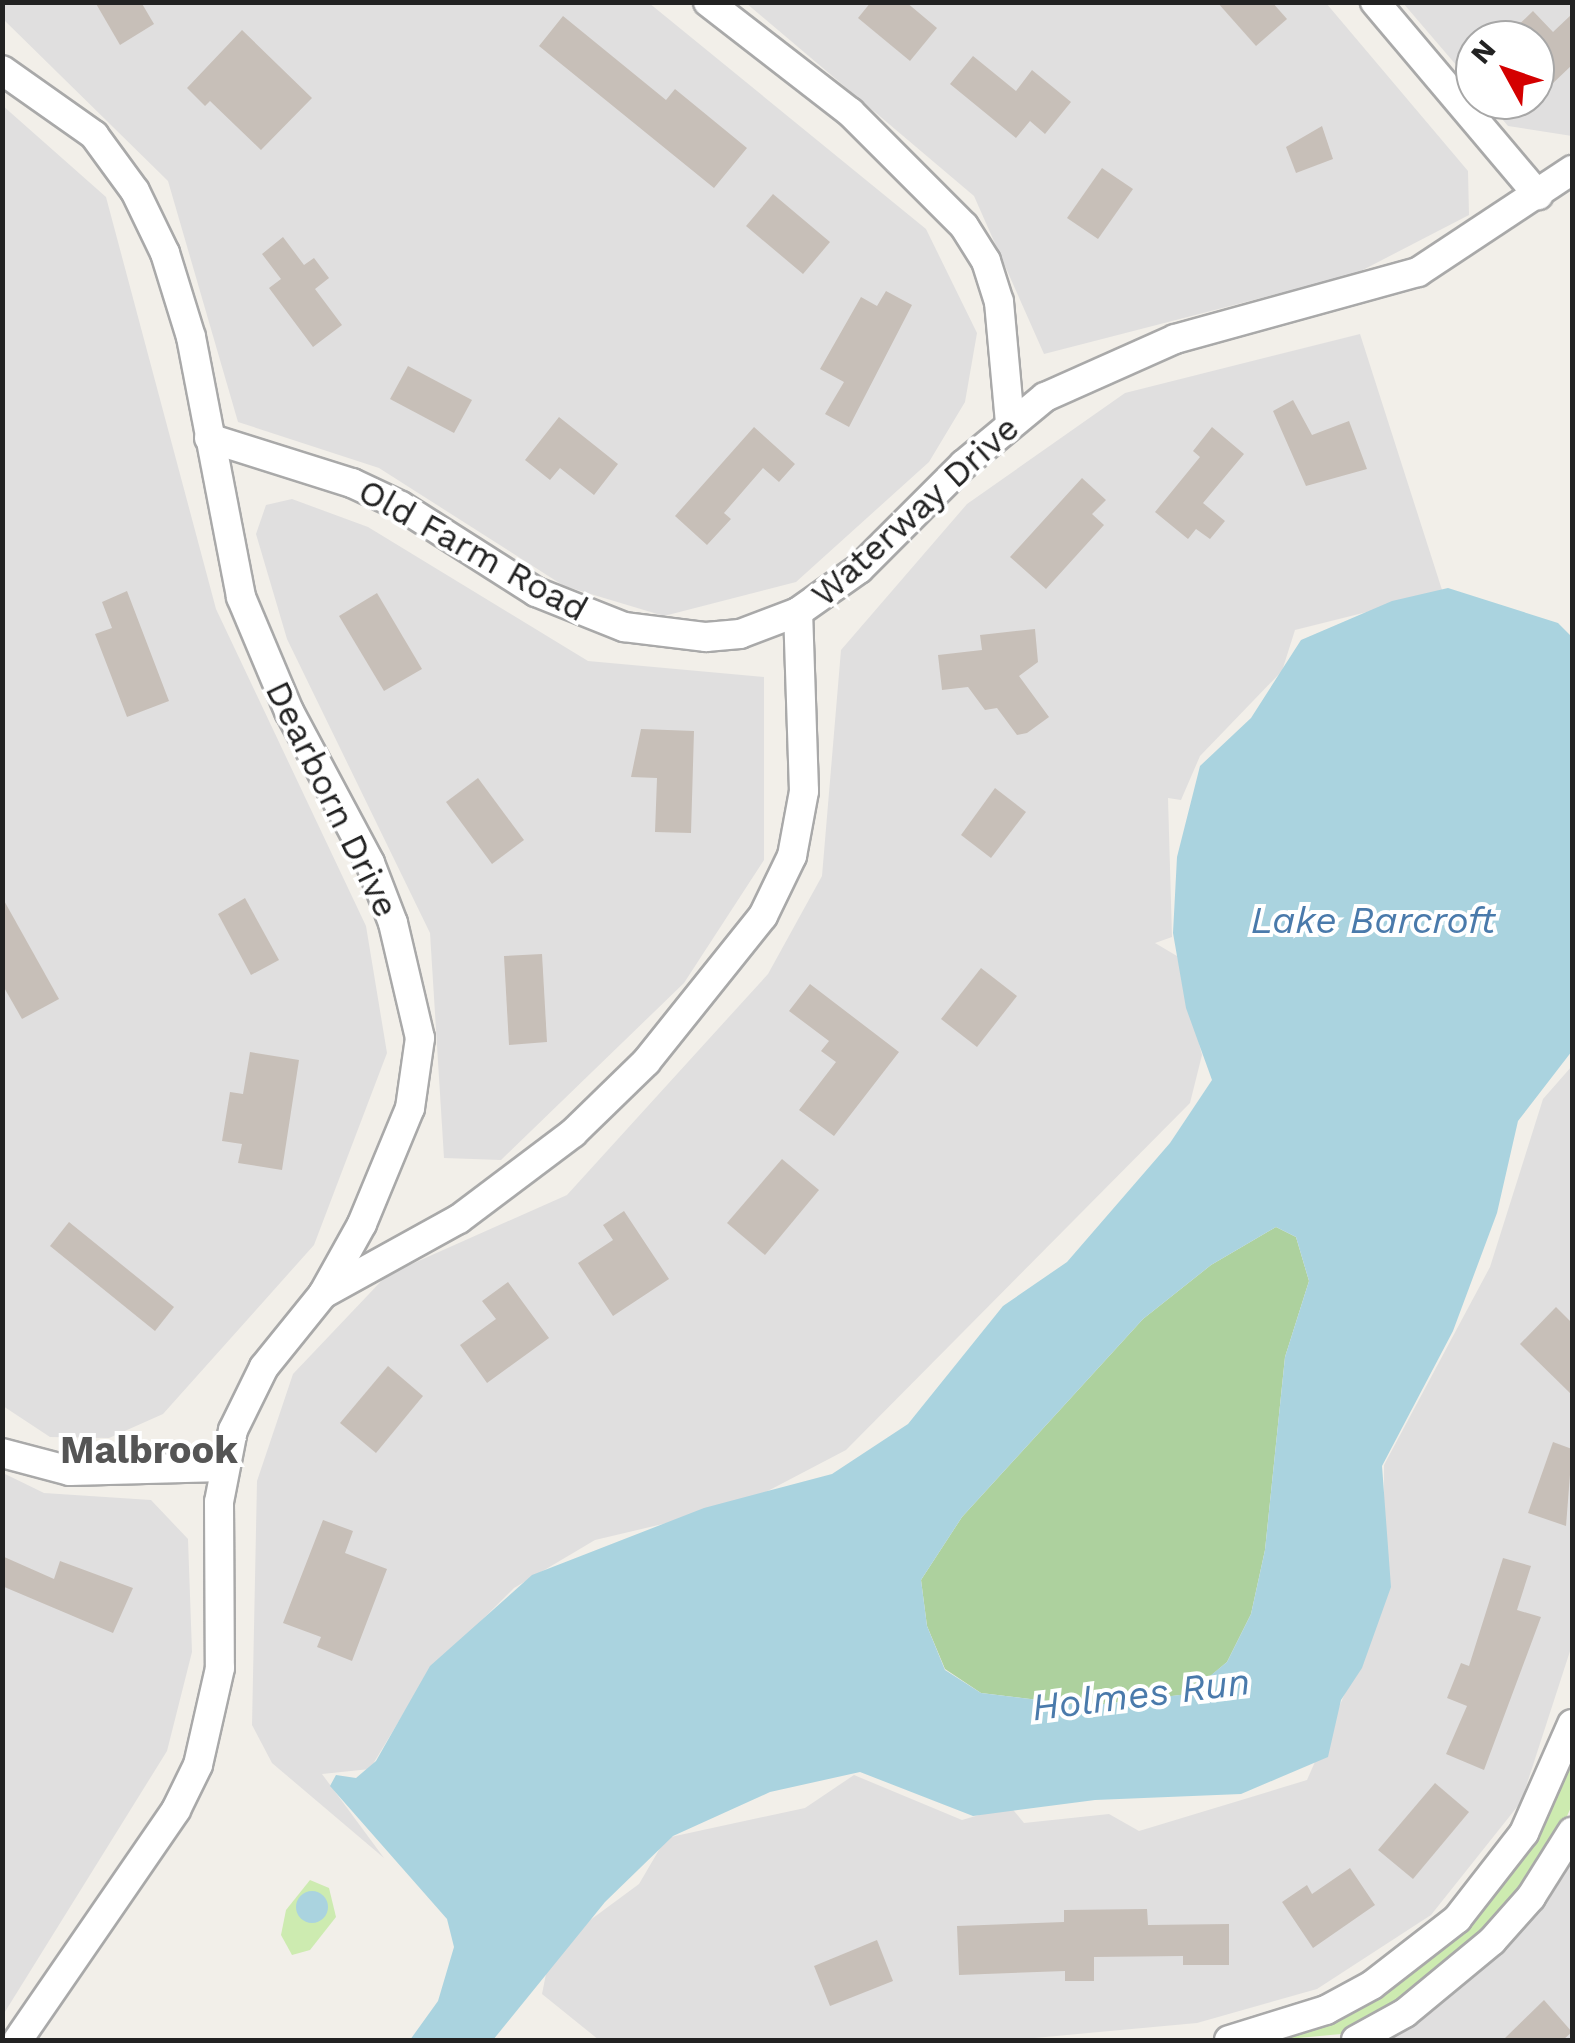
<!DOCTYPE html>
<style>
body{margin:0}
#map{position:relative;width:1575px;height:2043px;overflow:hidden;background:#f2efe9;font-family:"Work Sans",sans-serif}
div>[style]{position:absolute}
[style*='--x']{left:calc(var(--x)*1px);top:calc(var(--y)*1px);width:calc(var(--w)*1px);rotate:calc(var(--a)*1deg)}
.residential>*{inset:0;background:#e0dfdf}
.grass>*{inset:0;background:#cdebb0}
.forest>*{inset:0;background:#add19e}
.water>*{inset:0;background:#aad3df}
.round{border-radius:50%}
.building>*{inset:0;background:#c7bfb8}
.roads{filter:drop-shadow(2px 0 #a9a9a9) drop-shadow(-2px 0 #a9a9a9) drop-shadow(0 2px #a9a9a9) drop-shadow(0 -2px #a9a9a9)}
.minor>*{height:28px;margin:-14px;padding:0 14px;transform-origin:14px;border-radius:14px;background:#fff}
span{translate:-50% -50%;white-space:nowrap;text-align:center;line-height:1.15;-webkit-text-stroke:8px #fff;paint-order:stroke}
.street-label{font-size:35px;color:#222}
.water-label{font-size:38px;color:#4a7aab;font-style:italic}
.neighbourhood-label{font-size:38px;color:#555;font-weight:700}
.frame{position:absolute;inset:0;border:5px solid #222;pointer-events:none}
.north{position:absolute;left:1455px;top:20px;width:100px;height:100px;box-sizing:border-box;background:#fff;border:2px solid #a7a7a7;border-radius:50%;rotate:310deg;font-size:28px;font-weight:700;line-height:40px;text-align:center;color:#222}
.north::after{content:'';display:block;margin:auto;width:35px;height:45px;background:#d40000;clip-path:polygon(50% 0,100% 100%,50% 72%,0 100%)}
</style>
<div id="map">
<div class="residential">
<i style="clip-path:polygon(2px 3px,649px 3px,926px 229px,977px 333px,965px 402px,929px 462px,796px 582px,664px 616px,564px 586px,379px 468px,238px 422px,168px 181px,3px 19px)"></i>
<i style="clip-path:polygon(746px 3px,1326px 3px,1468px 171px,1469px 215px,1355px 274px,1044px 354px,974px 196px)"></i>
<i style="clip-path:polygon(1403px 3px,1572px 3px,1572px 136px,1508px 126px,1486px 100px,1535px 100px,1535px 40px,1475px 40px,1475px 87px)"></i>
<i style="clip-path:polygon(2px 105px,106px 197px,216px 609px,366px 926px,387px 1053px,314px 1245px,163px 1414px,109px 1438px,50px 1437px,3px 1406px)"></i>
<i style="clip-path:polygon(1360px 334px,1443px 593px,1295px 630px,1282px 671px,1200px 756px,1181px 800px,1168px 798px,1172px 937px,1155px 943px,1177px 956px,1202px 1055px,1190px 1103px,846px 1450px,739px 1506px,595px 1540px,514px 1588px,426px 1676px,370px 1769px,322px 1774px,384px 1858px,272px 1763px,252px 1725px,257px 1481px,293px 1374px,387px 1275px,567px 1195px,768px 974px,822px 876px,841px 650px,967px 504px,1125px 393px)"></i>
<i style="clip-path:polygon(292px 499px,368px 527px,588px 661px,764px 677px,764px 860px,684px 983px,501px 1160px,444px 1158px,430px 933px,287px 639px,256px 534px,266px 505px)"></i>
<i style="clip-path:polygon(1572px 1066px,1572px 1645px,1521px 1802px,1431px 1915px,1317px 1989px,1197px 2023px,1012px 2040px,599px 2040px,542px 1994px,551px 1949px,639px 1884px,666px 1838px,805px 1808px,854px 1775px,962px 1820px,1010px 1806px,1024px 1823px,1109px 1814px,1139px 1831px,1307px 1780px,1384px 1604px,1384px 1465px,1490px 1267px,1543px 1099px)"></i>
<i style="clip-path:polygon(3px 1473px,44px 1493px,151px 1500px,188px 1539px,192px 1652px,167px 1751px,3px 2015px)"></i>
<i style="clip-path:polygon(1572px 1827px,1572px 2040px,1346px 2040px,1396px 2019px)"></i>
</div>
<div class="grass">
<i style="clip-path:polygon(1572px 1763px,1572px 1805px,1563px 1825px,1523px 1886px,1480px 1935px,1415px 1990px,1341px 2034px,1277px 2040px,1370px 2000px,1448px 1943px,1534px 1837px)"></i>
<i style="clip-path:polygon(310px 1880px,329px 1888px,336px 1917px,310px 1950px,292px 1955px,281px 1935px,286px 1910px)"></i>
</div>
<div class="forest">
<i style="clip-path:polygon(1276px 1227px,1296px 1237px,1309px 1281px,1285px 1357px,1265px 1550px,1251px 1614px,1227px 1662px,1189px 1694px,1087px 1706px,981px 1693px,945px 1669px,927px 1626px,921px 1580px,962px 1517px,1143px 1319px,1211px 1265px)"></i>
</div>
<div class="water">
<i style="clip-path:polygon(evenodd,1448px 588px,1558px 623px,1572px 637px,1572px 1051px,1518px 1121px,1497px 1213px,1453px 1331px,1382px 1466px,1391px 1587px,1362px 1668px,1341px 1700px,1328px 1757px,1241px 1794px,1095px 1800px,973px 1816px,860px 1772px,770px 1792px,673px 1836px,605px 1902px,493px 2040px,410px 2040px,438px 2001px,454px 1947px,447px 1919px,330px 1786px,336px 1775px,356px 1778px,376px 1761px,430px 1666px,532px 1575px,704px 1508px,832px 1474px,908px 1424px,1003px 1306px,1067px 1262px,1170px 1143px,1212px 1080px,1186px 1008px,1173px 933px,1177px 857px,1200px 766px,1251px 718px,1301px 640px,1392px 601px,1448px 588px,1276px 1227px,1296px 1237px,1309px 1281px,1285px 1357px,1265px 1550px,1251px 1614px,1227px 1662px,1188px 1694px,1087px 1706px,981px 1693px,945px 1670px,927px 1626px,921px 1580px,962px 1517px,1143px 1319px,1211px 1265px,1276px 1227px)"></i>
<i class="round" style="left:296px;top:1891px;width:32px;height:32px"></i>
</div>
<div class="building">
<i style="clip-path:polygon(95px 2px,141px 2px,154px 24px,120px 45px)"></i>
<i style="clip-path:polygon(871px 2px,906px 2px,937px 28px,910px 61px,858px 18px)"></i>
<i style="clip-path:polygon(1217px 2px,1272px 2px,1287px 19px,1256px 46px)"></i>
<i style="clip-path:polygon(1533px 11px,1553px 32px,1572px 14px,1572px 65px,1550px 86px,1535px 71px,1535px 40px,1503px 40px)"></i>
<i style="clip-path:polygon(563px 16px,666px 100px,675px 89px,747px 148px,714px 188px,539px 46px)"></i>
<i style="clip-path:polygon(242px 30px,312px 98px,261px 150px,210px 101px,205px 106px,187px 88px)"></i>
<i style="clip-path:polygon(973px 56px,1016px 91px,1032px 70px,1071px 102px,1045px 134px,1030px 121px,1016px 138px,950px 84px)"></i>
<i style="clip-path:polygon(1322px 126px,1333px 159px,1296px 173px,1286px 147px)"></i>
<i style="clip-path:polygon(1102px 168px,1133px 189px,1098px 239px,1067px 218px)"></i>
<i style="clip-path:polygon(773px 194px,830px 242px,803px 274px,746px 226px)"></i>
<i style="clip-path:polygon(283px 237px,304px 265px,314px 258px,329px 278px,315px 289px,342px 325px,313px 347px,269px 288px,281px 279px,262px 254px)"></i>
<i style="clip-path:polygon(886px 291px,912px 305px,849px 427px,825px 414px,844px 382px,820px 369px,861px 297px,877px 306px)"></i>
<i style="clip-path:polygon(408px 366px,472px 400px,454px 433px,390px 399px)"></i>
<i style="clip-path:polygon(1293px 400px,1312px 435px,1349px 421px,1367px 469px,1306px 486px,1273px 411px)"></i>
<i style="clip-path:polygon(559px 417px,618px 464px,594px 495px,560px 468px,550px 480px,525px 460px)"></i>
<i style="clip-path:polygon(754px 427px,795px 464px,779px 482px,763px 468px,724px 513px,731px 519px,707px 545px,675px 516px)"></i>
<i style="clip-path:polygon(1212px 427px,1244px 454px,1203px 503px,1225px 521px,1210px 539px,1196px 529px,1188px 539px,1155px 512px,1200px 457px,1193px 451px)"></i>
<i style="clip-path:polygon(1082px 478px,1106px 500px,1092px 514px,1104px 525px,1046px 589px,1010px 557px)"></i>
<i style="clip-path:polygon(127px 591px,169px 701px,127px 717px,95px 634px,112px 628px,102px 602px)"></i>
<i style="clip-path:polygon(377px 593px,422px 669px,384px 691px,339px 616px)"></i>
<i style="clip-path:polygon(1035px 629px,1038px 662px,1019px 676px,1049px 717px,1027px 733px,1017px 735px,997px 708px,985px 710px,968px 687px,942px 690px,938px 655px,982px 650px,980px 635px)"></i>
<i style="clip-path:polygon(641px 729px,694px 731px,691px 833px,655px 832px,657px 778px,631px 777px)"></i>
<i style="clip-path:polygon(478px 778px,524px 840px,492px 864px,446px 802px)"></i>
<i style="clip-path:polygon(995px 788px,1026px 812px,991px 858px,961px 835px)"></i>
<i style="clip-path:polygon(2px 897px,59px 999px,22px 1019px,2px 984px)"></i>
<i style="clip-path:polygon(245px 898px,279px 960px,251px 975px,218px 914px)"></i>
<i style="clip-path:polygon(542px 954px,547px 1042px,509px 1045px,504px 956px)"></i>
<i style="clip-path:polygon(981px 968px,1017px 996px,977px 1047px,941px 1019px)"></i>
<i style="clip-path:polygon(810px 984px,899px 1052px,834px 1136px,799px 1110px,836px 1062px,821px 1051px,829px 1041px,789px 1011px)"></i>
<i style="clip-path:polygon(250px 1052px,299px 1060px,282px 1170px,238px 1163px,242px 1144px,222px 1141px,230px 1092px,243px 1094px)"></i>
<i style="clip-path:polygon(782px 1159px,819px 1190px,765px 1255px,727px 1223px)"></i>
<i style="clip-path:polygon(624px 1211px,669px 1279px,613px 1316px,578px 1263px,613px 1240px,603px 1225px)"></i>
<i style="clip-path:polygon(69px 1222px,174px 1307px,155px 1331px,50px 1246px)"></i>
<i style="clip-path:polygon(508px 1282px,549px 1338px,487px 1383px,460px 1345px,496px 1319px,482px 1301px)"></i>
<i style="clip-path:polygon(1556px 1307px,1572px 1323px,1572px 1395px,1520px 1344px)"></i>
<i style="clip-path:polygon(388px 1366px,423px 1396px,376px 1453px,340px 1423px)"></i>
<i style="clip-path:polygon(1553px 1442px,1572px 1449px,1566px 1526px,1528px 1513px)"></i>
<i style="clip-path:polygon(323px 1520px,353px 1531px,345px 1553px,387px 1569px,352px 1661px,317px 1647px,321px 1637px,283px 1623px)"></i>
<i style="clip-path:polygon(2px 1556px,54px 1579px,60px 1561px,133px 1588px,113px 1633px,2px 1586px)"></i>
<i style="clip-path:polygon(1503px 1558px,1531px 1566px,1517px 1610px,1541px 1617px,1484px 1770px,1446px 1754px,1467px 1706px,1447px 1698px,1461px 1663px,1469px 1666px)"></i>
<i style="clip-path:polygon(1435px 1783px,1469px 1812px,1413px 1879px,1378px 1850px)"></i>
<i style="clip-path:polygon(1350px 1868px,1375px 1905px,1313px 1948px,1282px 1902px,1307px 1885px,1312px 1894px)"></i>
<i style="clip-path:polygon(1147px 1909px,1148px 1925px,1229px 1924px,1229px 1965px,1183px 1965px,1183px 1956px,1094px 1957px,1094px 1981px,1065px 1981px,1065px 1971px,959px 1975px,957px 1926px,1064px 1922px,1064px 1910px)"></i>
<i style="clip-path:polygon(877px 1940px,893px 1981px,830px 2006px,814px 1966px)"></i>
<i style="clip-path:polygon(1544px 2000px,1572px 2032px,1563px 2040px,1503px 2040px)"></i>
</div>
<div class="roads">
<div class="minor">
<i style="--x:708;--y:2;--w:180;--a:37.8"></i>
<i style="--x:850;--y:112;--w:161;--a:45"></i>
<i style="--x:964;--y:226;--w:41;--a:57.8"></i>
<i style="--x:986;--y:261;--w:43;--a:72.4"></i>
<i style="--x:999;--y:302;--w:122;--a:84.8"></i>
<i style="--x:1375;--y:2;--w:253;--a:49.8"></i>
<i style="--x:2;--y:70;--w:113;--a:35.2"></i>
<i style="--x:94;--y:135;--w:69;--a:53.8"></i>
<i style="--x:135;--y:191;--w:69;--a:64.2"></i>
<i style="--x:165;--y:253;--w:88;--a:72.8"></i>
<i style="--x:191;--y:337;--w:265;--a:79.1"></i>
<i style="--x:241;--y:597;--w:124;--a:67.2"></i>
<i style="--x:289;--y:711;--w:172;--a:61.9"></i>
<i style="--x:370;--y:863;--w:64;--a:69"></i>
<i style="--x:393;--y:923;--w:118;--a:76.8"></i>
<i style="--x:420;--y:1038;--w:71;--a:98.1"></i>
<i style="--x:410;--y:1108;--w:126;--a:112.5"></i>
<i style="--x:362;--y:1224;--w:80;--a:119.1"></i>
<i style="--x:323;--y:1294;--w:94;--a:128.9"></i>
<i style="--x:264;--y:1367;--w:70;--a:116.2"></i>
<i style="--x:233;--y:1430;--w:73;--a:101"></i>
<i style="--x:219;--y:1502;--w:166;--a:89.7"></i>
<i style="--x:220;--y:1668;--w:99;--a:102.8"></i>
<i style="--x:198;--y:1765;--w:50;--a:116.1"></i>
<i style="--x:176;--y:1810;--w:279;--a:124.5"></i>
<i style="--x:209;--y:438;--w:150;--a:17.5"></i>
<i style="--x:352;--y:483;--w:54;--a:25.1"></i>
<i style="--x:401;--y:506;--w:160;--a:32.5"></i>
<i style="--x:536;--y:592;--w:95;--a:21.7"></i>
<i style="--x:624;--y:627;--w:83;--a:7"></i>
<i style="--x:706;--y:637;--w:34;--a:-5"></i>
<i style="--x:740;--y:634;--w:62;--a:-20.8"></i>
<i style="--x:323;--y:1294;--w:155;--a:-28.9"></i>
<i style="--x:459;--y:1219;--w:143;--a:-37"></i>
<i style="--x:573;--y:1133;--w:102;--a:-44.2"></i>
<i style="--x:646;--y:1062;--w:187;--a:-51.3"></i>
<i style="--x:763;--y:916;--w:67;--a:-64.2"></i>
<i style="--x:792;--y:856;--w:66;--a:-79.5"></i>
<i style="--x:804;--y:791;--w:179;--a:-91.9"></i>
<i style="--x:798;--y:612;--w:75;--a:-35.2"></i>
<i style="--x:859;--y:569;--w:148;--a:-45"></i>
<i style="--x:964;--y:464;--w:105;--a:-39.6"></i>
<i style="--x:1045;--y:397;--w:142;--a:-24"></i>
<i style="--x:1175;--y:339;--w:252;--a:-15.4"></i>
<i style="--x:1418;--y:272;--w:185;--a:-33.5"></i>
<i style="--x:2;--y:1453;--w:70;--a:14.8"></i>
<i style="--x:70;--y:1471;--w:153;--a:-1.5"></i>
<i style="--x:1229;--y:2040;--w:102;--a:-17.2"></i>
<i style="--x:1326;--y:2010;--w:52;--a:-28.5"></i>
<i style="--x:1372;--y:1985;--w:108;--a:-37.8"></i>
<i style="--x:1457;--y:1919;--w:109;--a:-52.1"></i>
<i style="--x:1524;--y:1833;--w:119;--a:-66.2"></i>
<i style="--x:1356;--y:2040;--w:56;--a:-28.9"></i>
<i style="--x:1405;--y:2013;--w:113;--a:-39.6"></i>
<i style="--x:1492;--y:1941;--w:59;--a:-48.4"></i>
<i style="--x:1531;--y:1897;--w:77;--a:-57.8"></i>
</div>
</div>
<div class="street-label">
<span style="left:915px;top:511px;rotate:-42deg">Waterway Drive</span>
<span style="left:473px;top:550px;rotate:29deg">Old Farm Road</span>
<span style="left:332px;top:799px;rotate:64deg">Dearborn Drive</span>
</div>
<div class="water-label">
<span style="left:1373px;top:921px">Lake Barcroft</span>
<span style="left:1141px;top:1695px;rotate:-7deg">Holmes Run</span>
</div>
<div class="neighbourhood-label">
<span style="left:149px;top:1451px">Malbrook</span>
</div>
<div class="frame"></div>
<div class="north">N</div>
</div>
